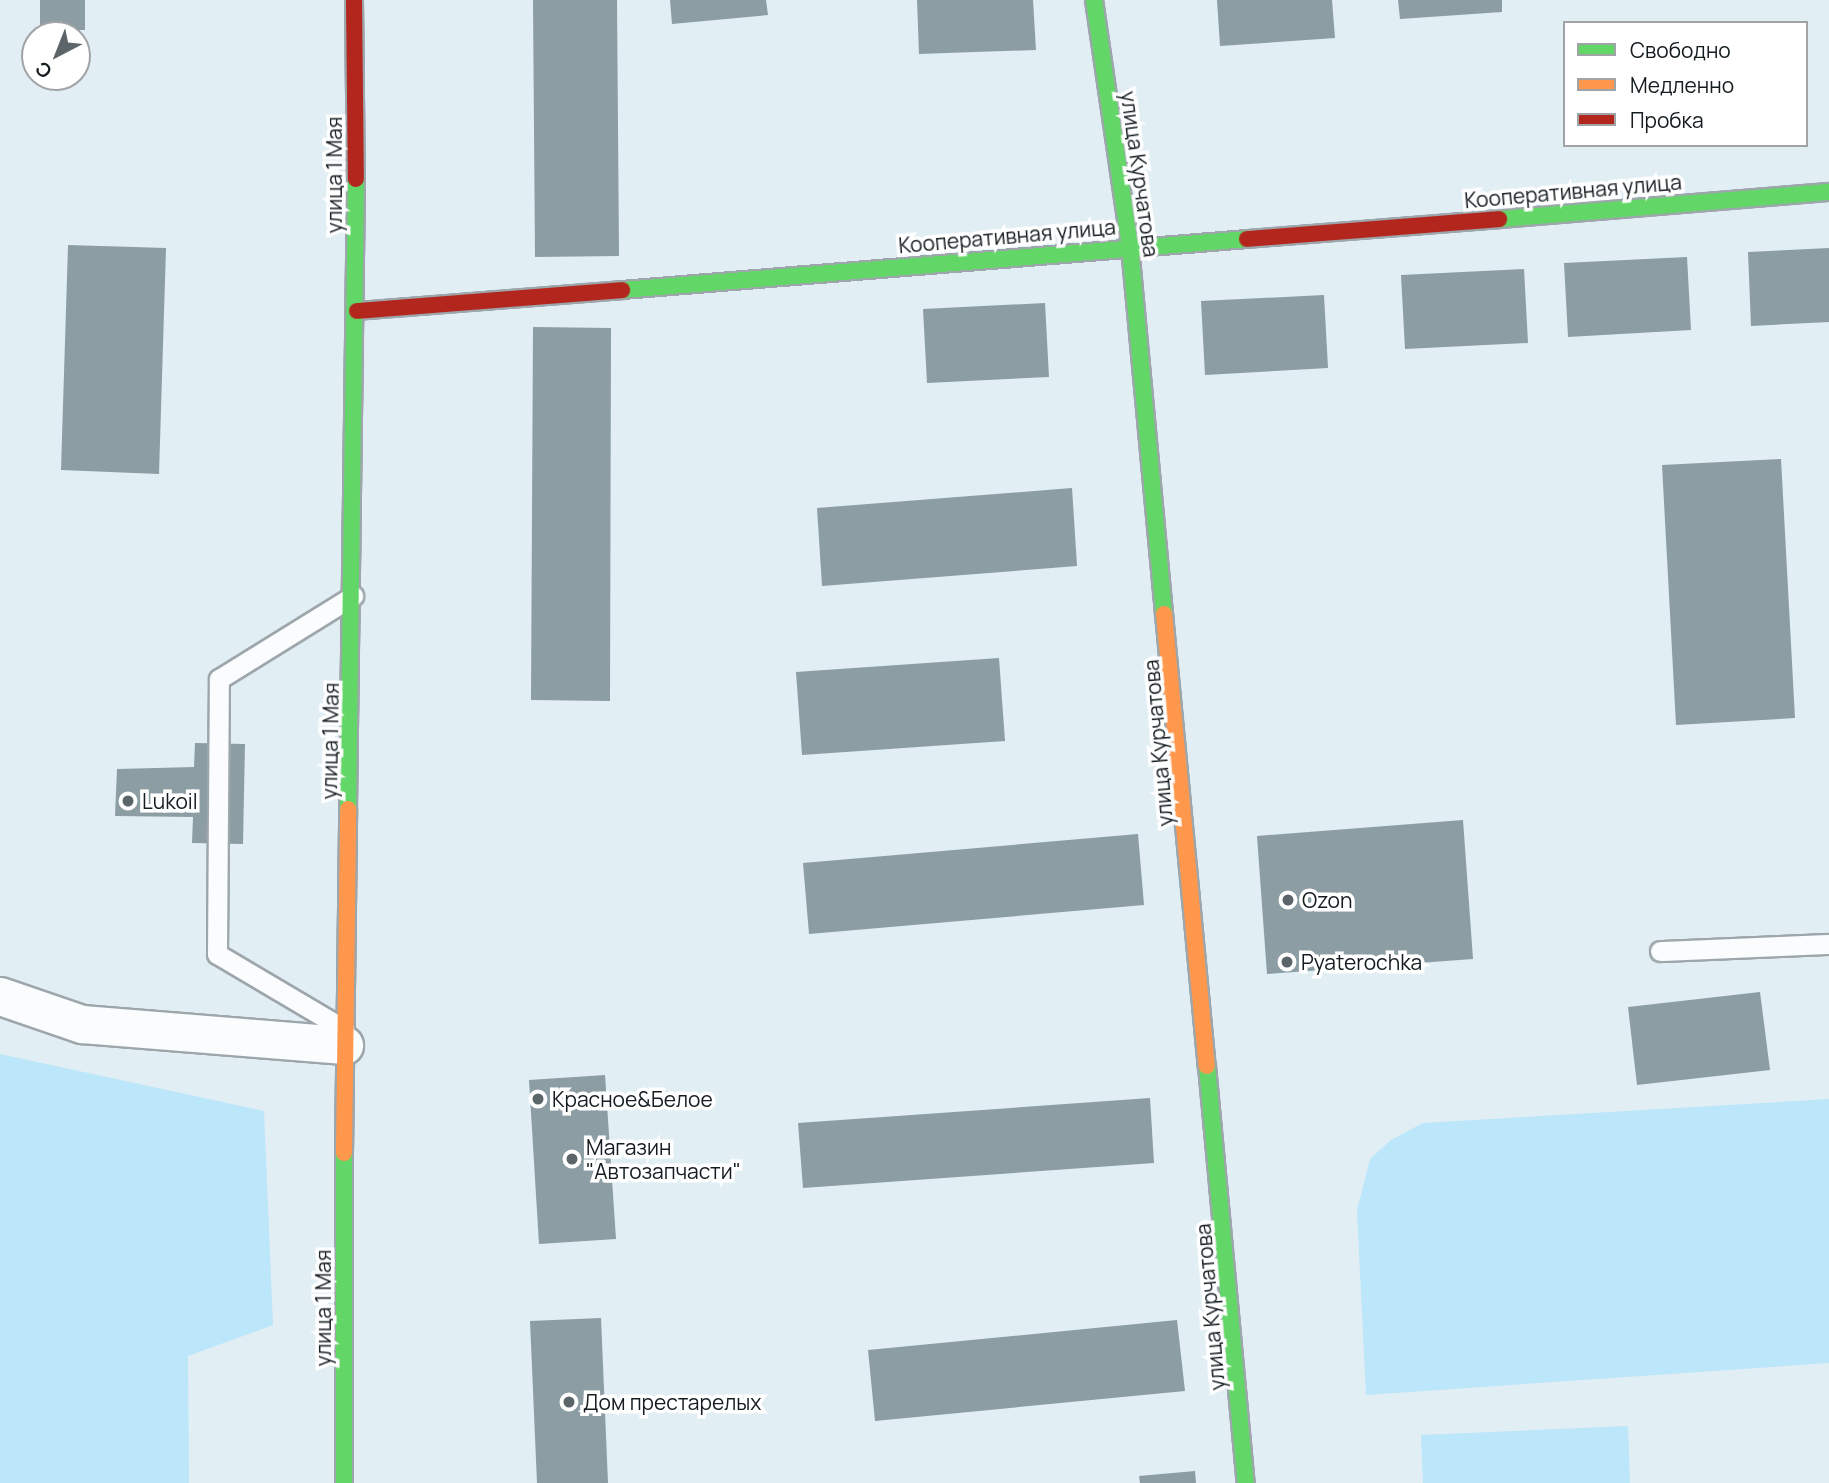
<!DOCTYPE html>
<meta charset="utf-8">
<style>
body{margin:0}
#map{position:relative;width:1829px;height:1483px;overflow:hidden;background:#e1eef4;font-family:Manrope,sans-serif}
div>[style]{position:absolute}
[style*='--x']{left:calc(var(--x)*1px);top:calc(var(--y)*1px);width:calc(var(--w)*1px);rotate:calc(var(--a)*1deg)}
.green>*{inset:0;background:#bce6f9}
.building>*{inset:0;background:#8c9da4}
.roads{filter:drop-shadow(2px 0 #9da6ab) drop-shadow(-2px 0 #9da6ab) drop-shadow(0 2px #9da6ab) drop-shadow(0 -2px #9da6ab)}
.lane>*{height:19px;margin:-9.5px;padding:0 9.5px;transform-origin:9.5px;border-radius:9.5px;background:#fafcfd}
.street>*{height:37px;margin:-18.5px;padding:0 18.5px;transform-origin:18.5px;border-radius:18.5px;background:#fafcfd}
.fast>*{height:16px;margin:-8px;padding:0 8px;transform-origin:8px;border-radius:8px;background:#63d668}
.slow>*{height:16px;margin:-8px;padding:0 8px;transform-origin:8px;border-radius:8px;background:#ff974d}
.jam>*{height:16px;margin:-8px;padding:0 8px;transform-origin:8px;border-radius:8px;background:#b3261e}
.dots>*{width:19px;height:19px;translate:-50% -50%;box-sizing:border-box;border:4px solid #fff;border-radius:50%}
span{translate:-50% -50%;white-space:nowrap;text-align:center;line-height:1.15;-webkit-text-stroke:7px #fff;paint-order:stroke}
.street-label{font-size:21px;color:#141c20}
.poi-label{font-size:21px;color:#141c20}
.left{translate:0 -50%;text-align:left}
.legend{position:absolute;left:1563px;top:21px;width:245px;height:126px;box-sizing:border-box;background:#fff;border:2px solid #a1a4a6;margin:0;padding:9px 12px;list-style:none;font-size:21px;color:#141c20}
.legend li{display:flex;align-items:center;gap:14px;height:35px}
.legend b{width:35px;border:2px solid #a1a4a6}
.north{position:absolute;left:21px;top:21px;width:70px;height:70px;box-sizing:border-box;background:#fff;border:2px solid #a1a4a6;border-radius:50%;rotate:222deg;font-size:19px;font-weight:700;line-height:28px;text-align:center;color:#141c20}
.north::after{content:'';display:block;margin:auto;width:24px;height:32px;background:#5c666a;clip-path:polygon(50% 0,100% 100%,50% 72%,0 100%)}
</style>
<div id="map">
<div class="green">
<i style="clip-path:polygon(0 1054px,264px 1111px,273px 1325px,188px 1356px,189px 1483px,0 1483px)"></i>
<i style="clip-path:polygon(1829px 1099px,1829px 1363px,1366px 1395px,1357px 1210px,1370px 1159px,1391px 1140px,1423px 1123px)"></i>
<i style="clip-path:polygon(1628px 1426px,1630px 1483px,1423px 1483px,1421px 1435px)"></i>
</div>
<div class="building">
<i style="clip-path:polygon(40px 0,85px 0,85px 30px,40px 30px)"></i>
<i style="clip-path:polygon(533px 0,617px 0,619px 256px,535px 257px)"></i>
<i style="clip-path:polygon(670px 0,766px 0,768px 15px,672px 24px)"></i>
<i style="clip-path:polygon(917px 0,1033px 0,1036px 50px,919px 54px)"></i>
<i style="clip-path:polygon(1217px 0,1332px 0,1335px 38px,1220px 46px)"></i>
<i style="clip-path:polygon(1398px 0,1502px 0,1502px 12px,1400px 19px)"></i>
<i style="clip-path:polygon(68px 245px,166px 248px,159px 474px,61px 470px)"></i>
<i style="clip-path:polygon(1829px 248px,1829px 322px,1751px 326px,1748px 252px)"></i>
<i style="clip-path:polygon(1687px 257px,1691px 330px,1568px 337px,1564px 263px)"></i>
<i style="clip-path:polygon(1524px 269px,1528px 343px,1405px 349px,1401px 275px)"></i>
<i style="clip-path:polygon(1324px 295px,1328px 368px,1205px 375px,1201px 301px)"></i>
<i style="clip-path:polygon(1045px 303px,1049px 377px,927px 383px,923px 309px)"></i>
<i style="clip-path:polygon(533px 327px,611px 328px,610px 701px,531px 700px)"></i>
<i style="clip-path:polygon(1781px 459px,1795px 718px,1676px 725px,1662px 465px)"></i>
<i style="clip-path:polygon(1072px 488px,1077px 566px,822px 586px,817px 508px)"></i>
<i style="clip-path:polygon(999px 658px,1005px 741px,802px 755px,796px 672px)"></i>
<i style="clip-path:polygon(195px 743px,245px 744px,243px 844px,192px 843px,193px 817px,115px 816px,117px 769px,194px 767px)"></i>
<i style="clip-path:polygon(1463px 820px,1473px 959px,1267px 974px,1257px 836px)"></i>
<i style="clip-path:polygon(1138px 834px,1144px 905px,809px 934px,803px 863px)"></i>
<i style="clip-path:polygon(1760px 992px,1770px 1070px,1637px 1085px,1628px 1007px)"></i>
<i style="clip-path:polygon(605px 1075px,616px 1239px,539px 1244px,529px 1080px)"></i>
<i style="clip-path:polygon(1150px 1098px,1154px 1163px,803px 1188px,798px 1123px)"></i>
<i style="clip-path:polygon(601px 1318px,608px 1483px,537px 1483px,530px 1321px)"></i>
<i style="clip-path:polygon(1177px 1320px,1185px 1391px,875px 1421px,868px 1350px)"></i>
<i style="clip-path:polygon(1195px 1471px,1196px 1483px,1140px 1483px,1139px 1476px)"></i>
</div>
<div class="roads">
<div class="lane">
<i style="--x:1660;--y:951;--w:169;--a:-2.4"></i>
<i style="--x:344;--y:1029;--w:147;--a:-149.4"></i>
<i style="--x:217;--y:954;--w:275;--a:-89.6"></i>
<i style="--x:219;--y:679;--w:158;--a:-31.8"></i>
</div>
<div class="street">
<i style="--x:0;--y:996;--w:87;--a:18.9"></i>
<i style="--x:82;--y:1024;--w:263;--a:4.6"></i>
</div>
<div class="fast">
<i style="--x:1094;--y:0;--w:250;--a:81.7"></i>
<i style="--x:1130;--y:247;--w:369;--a:84.7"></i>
<i style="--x:1499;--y:219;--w:331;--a:-4.7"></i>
<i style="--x:622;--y:290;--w:627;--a:-4.66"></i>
<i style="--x:348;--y:809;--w:630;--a:-89.27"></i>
<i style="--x:1207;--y:1066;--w:419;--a:84.7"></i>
<i style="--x:344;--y:1153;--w:330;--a:90"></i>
</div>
<div class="slow">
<i style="--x:1164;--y:614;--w:454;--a:84.6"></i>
<i style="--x:344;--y:1153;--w:344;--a:-89.3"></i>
</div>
<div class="jam">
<i style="--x:354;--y:0;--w:179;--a:89.4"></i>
<i style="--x:1247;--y:239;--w:253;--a:-4.5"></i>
<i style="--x:357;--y:311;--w:266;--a:-4.5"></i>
</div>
</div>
<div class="dots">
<i style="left:128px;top:801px;background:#5c666a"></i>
<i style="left:1288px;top:900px;background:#5c666a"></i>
<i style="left:1287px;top:962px;background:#5c666a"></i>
<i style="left:538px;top:1099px;background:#5c666a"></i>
<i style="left:572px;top:1159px;background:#5c666a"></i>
<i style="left:569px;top:1402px;background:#5c666a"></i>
</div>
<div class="street-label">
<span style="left:1140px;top:174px;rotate:82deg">улица Курчатова</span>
<span style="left:334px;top:175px;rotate:-90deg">улица 1 Мая</span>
<span style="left:1573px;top:191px;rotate:-5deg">Кооперативная улица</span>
<span style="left:1007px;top:236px;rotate:-5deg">Кооперативная улица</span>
<span style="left:330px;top:741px;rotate:-89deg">улица 1 Мая</span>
<span style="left:1158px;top:743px;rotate:-95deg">улица Курчатова</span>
<span style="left:1210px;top:1307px;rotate:-95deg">улица Курчатова</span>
<span style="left:323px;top:1308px;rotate:-90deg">улица 1 Мая</span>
</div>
<div class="poi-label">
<span class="left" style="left:142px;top:801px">Lukoil</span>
<span class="left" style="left:1302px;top:900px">Ozon</span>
<span class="left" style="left:1301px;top:962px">Pyaterochka</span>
<span class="left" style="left:552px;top:1099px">Красное&amp;Белое</span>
<span class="left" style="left:586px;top:1159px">Магазин<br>"Автозапчасти"</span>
<span class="left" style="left:583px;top:1402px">Дом престарелых</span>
</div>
<ul class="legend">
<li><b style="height:9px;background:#63d668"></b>Свободно</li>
<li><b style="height:9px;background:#ff974d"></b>Медленно</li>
<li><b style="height:9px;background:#b3261e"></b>Пробка</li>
</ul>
<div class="north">С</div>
</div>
